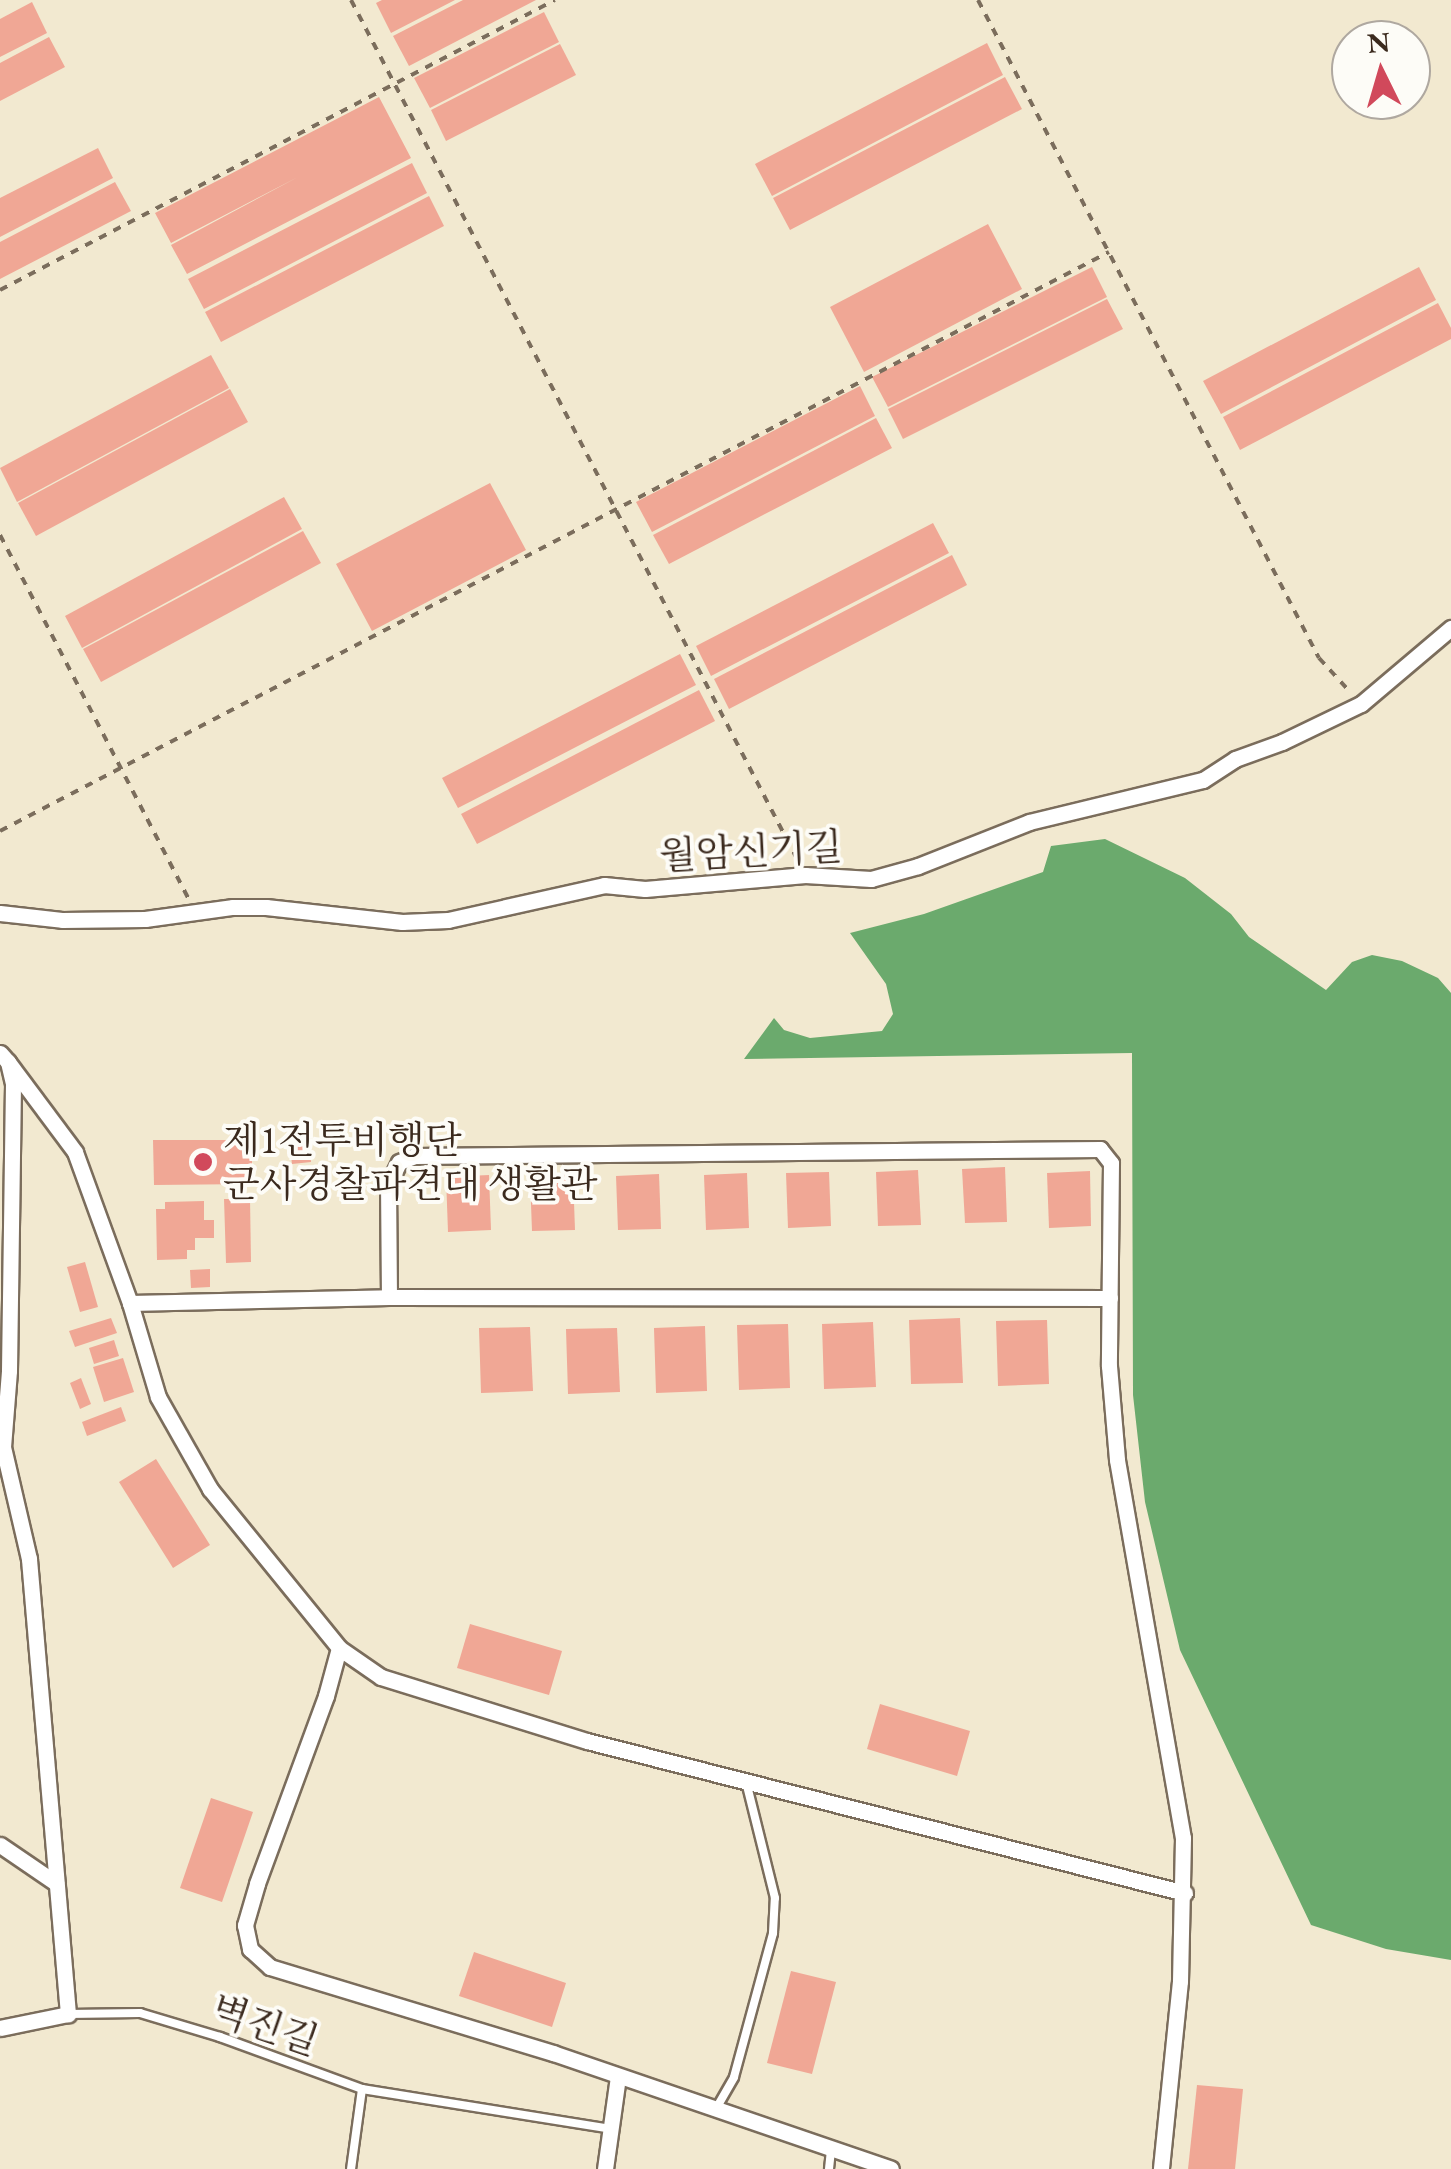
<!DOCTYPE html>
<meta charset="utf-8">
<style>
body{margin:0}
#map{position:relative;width:1451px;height:2169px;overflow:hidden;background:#f2e9d0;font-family:"EB Garamond","Noto Serif KR",serif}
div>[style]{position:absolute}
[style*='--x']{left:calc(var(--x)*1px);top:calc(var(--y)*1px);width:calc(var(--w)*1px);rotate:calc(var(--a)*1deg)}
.forest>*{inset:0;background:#6baa6d}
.building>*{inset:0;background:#f0a795}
.path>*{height:4px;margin-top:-2px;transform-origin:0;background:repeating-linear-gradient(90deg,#7b6d5c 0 8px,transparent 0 16px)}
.roads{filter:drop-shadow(2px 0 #7b6d5c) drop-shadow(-2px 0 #7b6d5c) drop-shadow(0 2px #7b6d5c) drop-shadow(0 -2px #7b6d5c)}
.service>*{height:8px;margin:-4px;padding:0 4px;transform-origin:4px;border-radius:4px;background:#fff}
.minor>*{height:15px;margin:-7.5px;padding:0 7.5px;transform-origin:7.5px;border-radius:7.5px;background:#fff}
.dots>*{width:28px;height:28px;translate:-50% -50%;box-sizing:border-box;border:5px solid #fdfcf7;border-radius:50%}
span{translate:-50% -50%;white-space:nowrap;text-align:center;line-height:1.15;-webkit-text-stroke:8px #fdfcf7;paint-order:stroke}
.street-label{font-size:38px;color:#3b2a1e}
.poi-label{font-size:38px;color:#3b2a1e}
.left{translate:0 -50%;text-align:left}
.north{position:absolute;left:1331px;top:20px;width:100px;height:100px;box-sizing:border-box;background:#fdfcf7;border:2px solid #afa8a0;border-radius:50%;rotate:355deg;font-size:28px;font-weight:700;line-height:40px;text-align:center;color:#3b2a1e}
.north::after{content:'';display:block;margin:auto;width:35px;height:45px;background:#d1495b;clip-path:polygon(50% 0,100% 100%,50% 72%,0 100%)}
</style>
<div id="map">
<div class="forest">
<i style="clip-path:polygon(1105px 839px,1185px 878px,1231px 914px,1249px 937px,1326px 990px,1352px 962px,1372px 955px,1402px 961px,1438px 978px,1451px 993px,1451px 1960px,1386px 1949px,1311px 1925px,1180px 1650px,1145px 1502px,1133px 1395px,1132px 1053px,744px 1059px,774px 1018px,784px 1030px,810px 1038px,882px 1031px,893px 1014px,886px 984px,850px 933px,924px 914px,1043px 872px,1051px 846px)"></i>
</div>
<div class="building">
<i style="clip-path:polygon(382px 0,455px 0,391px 33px,376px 3px)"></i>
<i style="clip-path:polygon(463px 0,536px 0,409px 66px,393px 36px)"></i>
<i style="clip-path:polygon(32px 2px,47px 33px,0 57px,0 19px)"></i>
<i style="clip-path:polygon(544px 12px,559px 42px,430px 108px,414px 78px)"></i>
<i style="clip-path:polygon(49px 37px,65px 67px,0 101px,0 63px)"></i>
<i style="clip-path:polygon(987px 43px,1003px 75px,772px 196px,755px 164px)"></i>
<i style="clip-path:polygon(560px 44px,576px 75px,446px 141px,431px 110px)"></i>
<i style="clip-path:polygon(1005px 77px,1022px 109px,790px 230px,773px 198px)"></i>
<i style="clip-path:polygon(379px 97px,411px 158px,187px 274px,171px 245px,298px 177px,171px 243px,155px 213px)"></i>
<i style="clip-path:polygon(98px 148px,113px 178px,0 237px,0 198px)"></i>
<i style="clip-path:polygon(412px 163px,427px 193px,204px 309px,188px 279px)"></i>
<i style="clip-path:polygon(115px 182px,131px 211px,0 279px,0 242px)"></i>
<i style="clip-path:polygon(429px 196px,444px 226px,221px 342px,205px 312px)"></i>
<i style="clip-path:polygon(988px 224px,1022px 289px,864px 372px,830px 307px)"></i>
<i style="clip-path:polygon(1092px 267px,1107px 297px,888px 407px,872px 377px)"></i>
<i style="clip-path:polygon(1419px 267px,1436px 300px,1221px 414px,1203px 381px)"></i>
<i style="clip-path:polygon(1107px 299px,1123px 329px,903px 439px,888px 409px)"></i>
<i style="clip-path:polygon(1438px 303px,1451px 328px,1451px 339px,1240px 450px,1223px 417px)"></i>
<i style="clip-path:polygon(211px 355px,229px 388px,17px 502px,0 468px)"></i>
<i style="clip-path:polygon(860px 386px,875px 416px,652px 532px,636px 502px)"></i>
<i style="clip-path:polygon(230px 389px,248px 422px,36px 536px,18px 503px)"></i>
<i style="clip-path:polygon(876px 418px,892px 448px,669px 564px,653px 535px)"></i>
<i style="clip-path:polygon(490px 483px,526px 550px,372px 631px,336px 564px)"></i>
<i style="clip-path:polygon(284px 497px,302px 529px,82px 648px,65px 616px)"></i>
<i style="clip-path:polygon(933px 523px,949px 553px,711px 676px,696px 646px)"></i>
<i style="clip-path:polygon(303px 531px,321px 563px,101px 682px,83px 649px)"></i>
<i style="clip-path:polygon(952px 555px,967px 585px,729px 709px,714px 679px)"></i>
<i style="clip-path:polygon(680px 654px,696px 685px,458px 808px,442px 778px)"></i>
<i style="clip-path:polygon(699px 690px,715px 721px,477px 844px,461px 814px)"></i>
<i style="clip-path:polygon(309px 1137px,311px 1162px,292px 1164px,289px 1138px)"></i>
<i style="clip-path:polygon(153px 1140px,252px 1140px,252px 1184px,154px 1185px)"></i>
<i style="clip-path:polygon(1005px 1167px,1007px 1222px,965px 1223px,962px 1169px)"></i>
<i style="clip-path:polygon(918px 1170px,921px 1225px,878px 1226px,876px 1172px)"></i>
<i style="clip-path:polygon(1090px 1171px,1091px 1226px,1049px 1228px,1047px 1173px)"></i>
<i style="clip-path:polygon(829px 1172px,831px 1226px,788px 1228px,786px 1173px)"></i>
<i style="clip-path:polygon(747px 1173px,749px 1228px,706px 1230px,704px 1175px)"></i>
<i style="clip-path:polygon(659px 1174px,661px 1229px,618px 1230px,616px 1176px)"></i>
<i style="clip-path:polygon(489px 1175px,491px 1230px,448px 1232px,446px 1177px)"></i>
<i style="clip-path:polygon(573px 1175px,575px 1230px,532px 1231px,530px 1177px)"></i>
<i style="clip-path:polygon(224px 1199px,250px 1199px,251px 1262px,226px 1263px)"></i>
<i style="clip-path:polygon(204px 1201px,204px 1220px,214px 1220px,214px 1238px,195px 1238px,195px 1250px,187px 1250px,187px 1259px,157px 1260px,156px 1209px,165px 1209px,165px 1202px)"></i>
<i style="clip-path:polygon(85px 1262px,98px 1307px,80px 1312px,67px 1267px)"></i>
<i style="clip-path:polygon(210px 1269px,210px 1287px,191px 1288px,190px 1270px)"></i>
<i style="clip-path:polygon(111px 1318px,117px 1333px,75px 1347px,69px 1331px)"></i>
<i style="clip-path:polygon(960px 1318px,963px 1383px,911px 1384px,909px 1320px)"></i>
<i style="clip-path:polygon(1047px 1320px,1049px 1384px,998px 1386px,996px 1321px)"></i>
<i style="clip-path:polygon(873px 1322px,876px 1387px,824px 1389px,822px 1324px)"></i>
<i style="clip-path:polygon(788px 1324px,790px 1388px,739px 1390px,737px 1325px)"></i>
<i style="clip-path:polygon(705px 1326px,707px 1391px,656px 1393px,654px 1328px)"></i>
<i style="clip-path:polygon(530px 1327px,533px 1391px,481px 1393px,479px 1328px)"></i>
<i style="clip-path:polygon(617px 1328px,620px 1392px,568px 1394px,566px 1329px)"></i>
<i style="clip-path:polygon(114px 1340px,119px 1356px,94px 1364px,89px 1348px)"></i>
<i style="clip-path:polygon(123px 1358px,134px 1392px,104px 1402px,93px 1367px)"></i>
<i style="clip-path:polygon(81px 1378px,91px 1404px,80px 1409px,70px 1383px)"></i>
<i style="clip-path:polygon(121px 1407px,126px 1421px,87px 1436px,82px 1422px)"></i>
<i style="clip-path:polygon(156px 1459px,210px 1545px,173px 1568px,119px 1482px)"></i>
<i style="clip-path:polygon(470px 1624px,562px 1651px,549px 1695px,457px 1668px)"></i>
<i style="clip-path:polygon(880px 1704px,970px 1731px,957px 1776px,867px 1749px)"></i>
<i style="clip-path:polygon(211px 1798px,253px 1812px,222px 1902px,180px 1888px)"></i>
<i style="clip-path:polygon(474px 1952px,566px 1983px,552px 2027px,459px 1996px)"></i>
<i style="clip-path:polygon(791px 1971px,836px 1982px,812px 2074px,767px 2063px)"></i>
<i style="clip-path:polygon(1197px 2085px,1243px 2089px,1235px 2169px,1188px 2169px)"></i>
</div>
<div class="path">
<i style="--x:351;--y:0;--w:970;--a:62.56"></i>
<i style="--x:978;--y:0;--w:741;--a:62.61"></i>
<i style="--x:1319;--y:658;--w:47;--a:47.6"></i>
<i style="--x:0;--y:290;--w:626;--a:-27.59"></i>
<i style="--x:0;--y:535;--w:410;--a:62.6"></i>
<i style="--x:0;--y:831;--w:1251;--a:-27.57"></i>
</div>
<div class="roads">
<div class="service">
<i style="--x:68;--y:2014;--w:72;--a:-0.8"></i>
<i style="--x:140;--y:2013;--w:84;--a:16.7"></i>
<i style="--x:220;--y:2037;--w:151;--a:20.1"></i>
<i style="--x:362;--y:2089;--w:81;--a:97.8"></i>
<i style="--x:362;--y:2089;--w:252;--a:9.1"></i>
<i style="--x:717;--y:2107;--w:34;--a:-60"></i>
<i style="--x:734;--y:2077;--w:149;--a:-74.8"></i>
<i style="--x:773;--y:1933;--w:35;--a:-87"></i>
<i style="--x:775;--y:1898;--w:120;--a:-104"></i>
<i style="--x:829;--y:2169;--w:20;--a:-84"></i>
</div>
<div class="minor">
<i style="--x:0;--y:913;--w:62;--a:6.4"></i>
<i style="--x:62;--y:920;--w:83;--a:-0.7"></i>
<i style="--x:145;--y:919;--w:89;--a:-7.8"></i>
<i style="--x:233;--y:907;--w:33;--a:0"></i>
<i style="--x:266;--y:907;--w:137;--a:6.3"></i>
<i style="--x:402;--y:922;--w:46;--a:-2.5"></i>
<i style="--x:448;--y:920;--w:160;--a:-12.6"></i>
<i style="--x:604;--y:885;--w:41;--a:5.6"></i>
<i style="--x:645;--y:889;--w:161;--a:-5"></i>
<i style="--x:805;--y:875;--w:66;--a:3.5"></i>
<i style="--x:871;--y:879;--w:49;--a:-15.5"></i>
<i style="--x:918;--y:866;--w:119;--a:-21.6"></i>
<i style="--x:1029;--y:822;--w:179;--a:-13.6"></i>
<i style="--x:1203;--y:780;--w:38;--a:-33"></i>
<i style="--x:1235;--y:759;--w:50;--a:-19.9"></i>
<i style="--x:1282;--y:742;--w:88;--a:-25.7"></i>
<i style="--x:1361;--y:704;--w:118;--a:-40.2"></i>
<i style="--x:0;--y:1053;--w:12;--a:48"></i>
<i style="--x:8;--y:1062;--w:23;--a:77"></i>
<i style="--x:13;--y:1084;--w:287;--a:90.8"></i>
<i style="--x:9;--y:1371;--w:76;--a:94.5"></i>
<i style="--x:3;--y:1447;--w:115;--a:76.9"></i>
<i style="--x:29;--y:1559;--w:457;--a:85.1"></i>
<i style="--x:68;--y:2014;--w:69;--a:168.4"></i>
<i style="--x:8;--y:1062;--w:112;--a:53.3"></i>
<i style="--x:75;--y:1152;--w:161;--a:70"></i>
<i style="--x:130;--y:1303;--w:98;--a:73.4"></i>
<i style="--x:158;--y:1397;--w:106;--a:60.5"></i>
<i style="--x:210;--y:1489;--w:205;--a:50.9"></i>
<i style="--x:339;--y:1648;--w:51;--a:34.6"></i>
<i style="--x:381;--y:1677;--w:216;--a:17.3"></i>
<i style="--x:587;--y:1741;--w:617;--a:14.26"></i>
<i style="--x:389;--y:1297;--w:112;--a:-90.5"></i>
<i style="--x:388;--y:1185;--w:25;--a:-64"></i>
<i style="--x:399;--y:1162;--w:17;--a:-21"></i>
<i style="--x:415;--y:1156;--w:685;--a:-0.59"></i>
<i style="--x:1100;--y:1149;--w:18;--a:52"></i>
<i style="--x:1111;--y:1163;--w:203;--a:90.6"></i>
<i style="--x:1109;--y:1366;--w:94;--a:85.1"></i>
<i style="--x:1117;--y:1460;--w:384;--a:80.1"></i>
<i style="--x:1183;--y:1838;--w:143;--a:91.2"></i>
<i style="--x:1180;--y:1981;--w:189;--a:95.8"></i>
<i style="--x:130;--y:1303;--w:259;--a:-1.3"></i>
<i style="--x:389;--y:1297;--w:721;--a:0.08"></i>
<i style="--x:339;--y:1648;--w:50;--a:105.2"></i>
<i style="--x:326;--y:1696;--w:200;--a:110.2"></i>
<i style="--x:257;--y:1884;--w:43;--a:106.3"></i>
<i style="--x:245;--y:1925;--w:25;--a:78"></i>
<i style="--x:250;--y:1949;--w:27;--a:42"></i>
<i style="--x:270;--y:1967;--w:296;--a:16.9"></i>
<i style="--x:553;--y:2053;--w:357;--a:18.9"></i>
<i style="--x:0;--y:1845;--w:68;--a:34.2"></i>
<i style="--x:605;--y:2169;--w:93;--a:-82"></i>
</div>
</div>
<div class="dots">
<i style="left:203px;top:1162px;background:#d1495b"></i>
</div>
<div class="street-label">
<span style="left:751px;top:851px;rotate:-3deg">월암신기길</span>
<span style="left:265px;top:2025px;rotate:19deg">벽진길</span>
</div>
<div class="poi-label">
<span class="left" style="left:223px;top:1162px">제1전투비행단<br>군사경찰파견대 생활관</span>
</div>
<div class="north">N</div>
</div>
